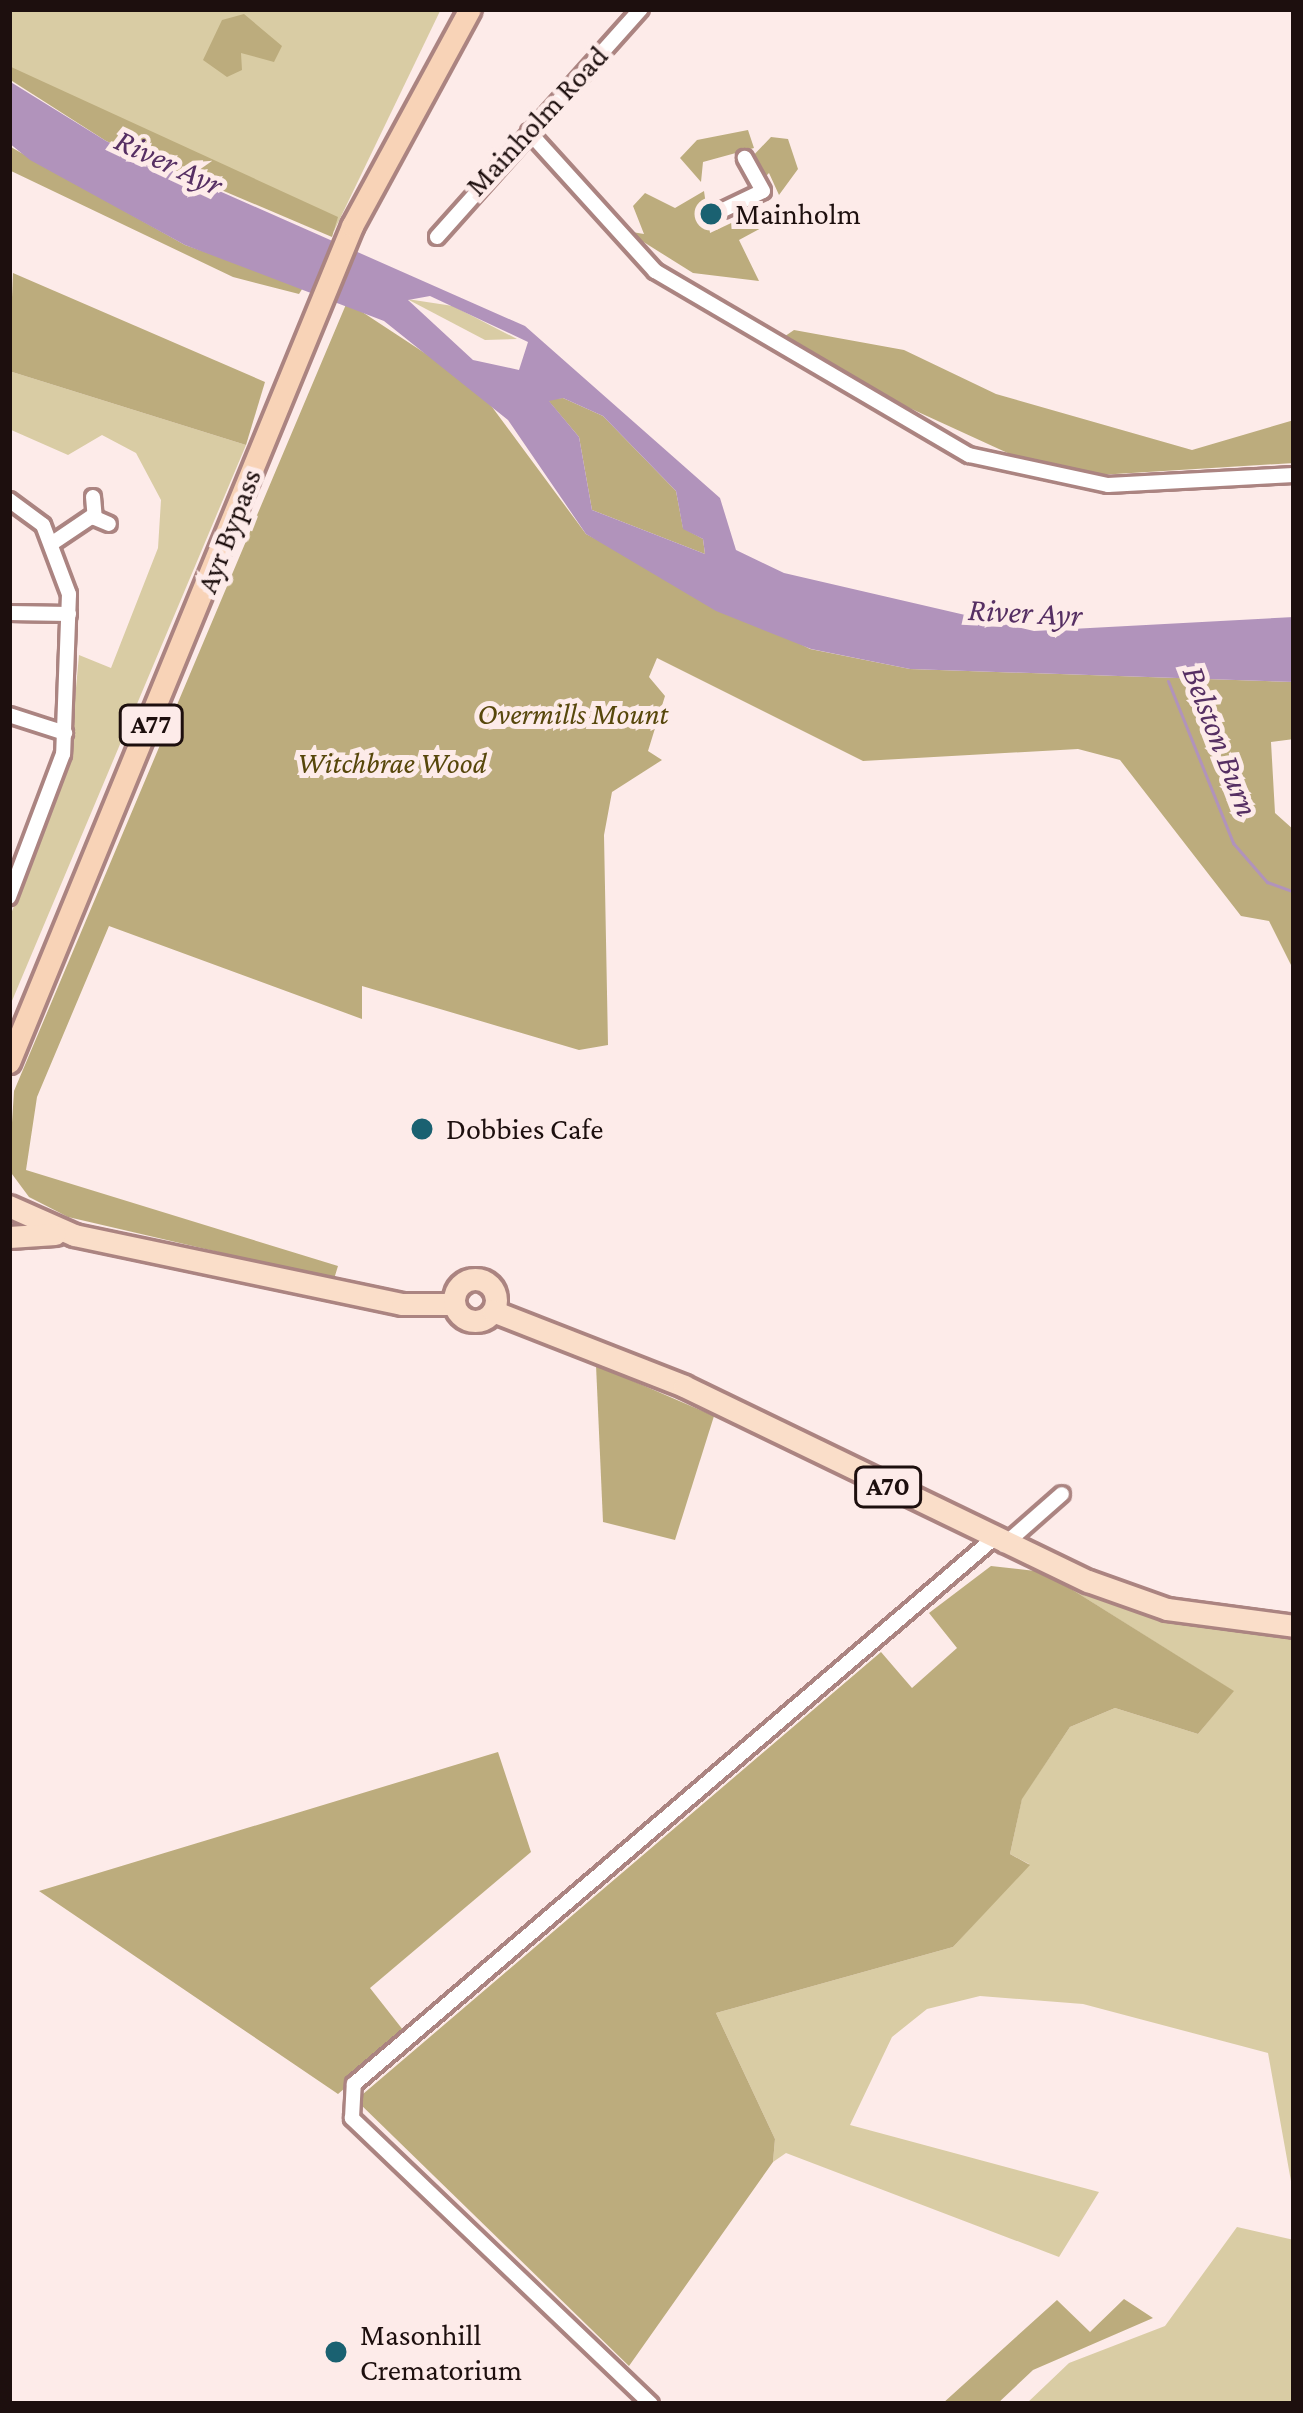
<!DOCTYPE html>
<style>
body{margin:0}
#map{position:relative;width:1303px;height:2413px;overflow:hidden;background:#fdebe9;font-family:"Crimson Pro",serif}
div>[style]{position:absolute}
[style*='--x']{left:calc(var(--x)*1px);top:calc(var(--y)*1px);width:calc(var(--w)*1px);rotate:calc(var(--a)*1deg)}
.green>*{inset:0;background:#d9cca4}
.forest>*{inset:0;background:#bcac7d}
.water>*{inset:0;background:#b193bb}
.stream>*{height:3px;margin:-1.5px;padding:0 1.5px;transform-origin:1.5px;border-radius:1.5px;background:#b193bb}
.roads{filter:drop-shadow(3px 0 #ab8481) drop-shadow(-3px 0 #ab8481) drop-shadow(0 3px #ab8481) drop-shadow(0 -3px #ab8481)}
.minor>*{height:14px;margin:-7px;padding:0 7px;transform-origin:7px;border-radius:7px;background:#fff}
.primary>*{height:21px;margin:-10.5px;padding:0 10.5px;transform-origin:10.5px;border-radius:10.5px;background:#fadec9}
.primary>.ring{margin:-10.5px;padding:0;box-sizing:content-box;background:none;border:21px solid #fadec9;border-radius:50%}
.trunk>*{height:21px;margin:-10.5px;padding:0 10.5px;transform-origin:10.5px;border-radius:10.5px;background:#f8d3b7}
.dots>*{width:33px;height:33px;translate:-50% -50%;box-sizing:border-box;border:6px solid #fdebe9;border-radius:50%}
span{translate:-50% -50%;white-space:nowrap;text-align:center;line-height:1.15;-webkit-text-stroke:10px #fdebe9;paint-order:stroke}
.shield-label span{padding:3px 9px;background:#fdebe9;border:3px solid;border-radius:9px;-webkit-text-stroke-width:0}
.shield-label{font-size:27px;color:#1d0f0e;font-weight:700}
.street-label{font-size:30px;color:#1d0f0e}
.poi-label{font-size:30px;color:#1d0f0e}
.left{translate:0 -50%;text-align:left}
.park-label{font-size:30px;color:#57470b;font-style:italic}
.water-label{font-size:33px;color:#562f63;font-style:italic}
.frame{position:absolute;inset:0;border:12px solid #1d0f0e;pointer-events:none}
</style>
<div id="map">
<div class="green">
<i style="clip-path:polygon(9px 9px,441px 9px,334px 231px,9px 78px)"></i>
<i style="clip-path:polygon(407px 299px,453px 306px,517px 339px,485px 340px)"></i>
<i style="clip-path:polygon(9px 371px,246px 445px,9px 1008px,9px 919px,69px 765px,79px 655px,111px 668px,158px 548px,161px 500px,136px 453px,102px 435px,68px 455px,9px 429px)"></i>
<i style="clip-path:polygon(1044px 1572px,1209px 1628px,1294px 1632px,1294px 2198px,1268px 2053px,1083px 2004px,980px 1996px,927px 2009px,892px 2037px,850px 2125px,1099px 2192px,1059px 2257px,786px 2153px,773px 2162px,775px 2139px,716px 2013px,953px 1947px,1029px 1864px,1010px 1854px,1022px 1798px,1070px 1727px,1115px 1708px,1198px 1734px,1233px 1691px)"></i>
<i style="clip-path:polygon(1237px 2227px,1294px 2240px,1294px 2404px,1026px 2404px,1069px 2363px,1165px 2326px)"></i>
</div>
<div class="forest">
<i style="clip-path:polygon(244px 14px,282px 46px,274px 62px,241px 53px,242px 70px,227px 77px,203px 60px,222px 20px)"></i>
<i style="clip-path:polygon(9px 66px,338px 217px,332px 237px,106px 141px,9px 79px)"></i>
<i style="clip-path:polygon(748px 130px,754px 148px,703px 162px,701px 182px,680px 158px,697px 140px)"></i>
<i style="clip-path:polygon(771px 137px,788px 139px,798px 169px,779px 195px,769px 173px,758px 184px,750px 159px)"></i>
<i style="clip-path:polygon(9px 146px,185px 245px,304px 286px,299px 294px,233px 277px,9px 170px)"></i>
<i style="clip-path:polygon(704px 191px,710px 233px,746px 216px,767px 225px,739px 240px,759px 281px,693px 273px,626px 231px,644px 234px,633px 206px,645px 193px,675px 208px)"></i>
<i style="clip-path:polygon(13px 273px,265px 382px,246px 445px,9px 371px)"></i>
<i style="clip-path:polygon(347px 302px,478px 388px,586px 534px,810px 649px,910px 669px,1294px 682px,1294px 739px,1271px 742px,1275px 813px,1294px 830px,1294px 971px,1269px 921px,1241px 916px,1120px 760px,1078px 749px,863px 761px,657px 658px,649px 677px,665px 696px,648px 751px,662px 760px,612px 792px,604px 835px,608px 1045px,579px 1050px,362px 986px,362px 1019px,109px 926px,37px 1097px,26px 1170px,338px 1266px,334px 1279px,68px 1217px,29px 1197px,9px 1170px,14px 1091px)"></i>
<i style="clip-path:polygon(794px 330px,904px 350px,996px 394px,1192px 450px,1294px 420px,1294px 463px,1099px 475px,1034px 465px,772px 345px)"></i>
<i style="clip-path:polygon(563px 398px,603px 416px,676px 491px,683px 528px,703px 539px,705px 554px,592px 510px,579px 437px,547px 399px)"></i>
<i style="clip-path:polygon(596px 1365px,714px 1416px,675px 1540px,603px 1522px)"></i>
<i style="clip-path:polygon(991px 1566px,1044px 1572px,1234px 1691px,1198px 1734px,1115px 1708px,1070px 1727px,1022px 1799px,1010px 1854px,1030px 1865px,953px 1947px,716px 2013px,775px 2139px,773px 2162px,629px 2366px,356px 2100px,881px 1652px,912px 1688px,957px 1648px,929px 1613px)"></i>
<i style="clip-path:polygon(498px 1752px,531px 1852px,370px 1988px,407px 2035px,338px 2094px,39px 1891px)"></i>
<i style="clip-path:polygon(1124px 2299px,1153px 2318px,1033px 2370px,997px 2404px,942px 2404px,1057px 2300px,1090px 2332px)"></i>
</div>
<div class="water">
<i style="clip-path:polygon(evenodd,9px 81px,106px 141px,525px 326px,720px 498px,736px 550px,784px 573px,1034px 631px,1294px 617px,1294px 682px,910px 669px,811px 649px,716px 611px,586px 534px,508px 420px,384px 321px,185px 245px,30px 160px,9px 143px,9px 81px,430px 296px,528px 342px,519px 370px,473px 360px,408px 300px,430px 296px,9px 81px,563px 398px,603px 416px,676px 491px,683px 529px,703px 539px,705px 554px,592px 510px,579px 437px,549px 401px,563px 398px)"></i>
</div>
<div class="stream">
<i style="--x:1168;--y:681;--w:175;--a:68.1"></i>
<i style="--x:1233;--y:843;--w:52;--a:48.9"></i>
<i style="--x:1267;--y:882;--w:29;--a:20"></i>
</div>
<div class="roads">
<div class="minor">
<i style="--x:529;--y:132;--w:188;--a:47.8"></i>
<i style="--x:655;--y:271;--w:364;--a:30.4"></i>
<i style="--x:969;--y:455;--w:142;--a:12.2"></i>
<i style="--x:1108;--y:485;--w:186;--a:-3.1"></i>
<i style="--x:723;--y:210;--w:44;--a:-25.4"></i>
<i style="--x:763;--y:191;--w:38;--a:-119"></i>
<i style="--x:437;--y:237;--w:306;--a:-48.2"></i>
<i style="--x:93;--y:497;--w:21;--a:85"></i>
<i style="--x:95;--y:518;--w:15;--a:23"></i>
<i style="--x:9;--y:500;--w:42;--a:36.3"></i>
<i style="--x:43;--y:525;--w:74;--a:69.4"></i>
<i style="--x:69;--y:594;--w:160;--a:92.1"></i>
<i style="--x:63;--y:754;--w:153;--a:110.7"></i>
<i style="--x:54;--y:542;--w:48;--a:-34"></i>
<i style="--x:9;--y:613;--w:60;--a:1"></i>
<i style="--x:9;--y:715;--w:59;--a:17.8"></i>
<i style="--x:1004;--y:1545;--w:77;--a:-41.3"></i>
<i style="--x:651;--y:2404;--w:414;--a:-136.3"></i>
<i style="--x:352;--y:2118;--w:34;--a:-87"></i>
<i style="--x:354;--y:2084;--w:840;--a:-40.46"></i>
</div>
<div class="primary">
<i style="--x:9;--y:1206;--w:71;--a:24"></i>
<i style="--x:74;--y:1235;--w:335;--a:11.9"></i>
<i style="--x:402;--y:1304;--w:52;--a:0"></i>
<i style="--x:9;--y:1237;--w:46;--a:-3.7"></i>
<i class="ring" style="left:454px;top:1279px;width:21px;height:21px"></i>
<i style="--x:493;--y:1311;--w:205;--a:21.4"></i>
<i style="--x:684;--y:1386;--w:449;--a:25.8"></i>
<i style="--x:1088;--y:1581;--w:84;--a:19.5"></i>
<i style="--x:1167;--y:1609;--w:128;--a:7.6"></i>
</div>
<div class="trunk">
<i style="--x:9;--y:1062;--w:904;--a:-67.69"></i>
<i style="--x:352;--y:226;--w:247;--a:-61.5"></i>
</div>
</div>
<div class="dots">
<i style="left:711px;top:214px;background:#1a6171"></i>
<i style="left:422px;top:1129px;background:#1a6171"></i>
<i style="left:336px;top:2352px;background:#1a6171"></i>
</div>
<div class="shield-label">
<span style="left:151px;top:725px">A77</span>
<span style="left:888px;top:1487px">A70</span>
</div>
<div class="street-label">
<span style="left:537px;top:121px;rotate:-47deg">Mainholm Road</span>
<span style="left:229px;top:531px;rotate:-69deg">Ayr Bypass</span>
</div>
<div class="poi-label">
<span class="left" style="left:735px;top:214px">Mainholm</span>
<span class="left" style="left:446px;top:1129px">Dobbies Cafe</span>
<span class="left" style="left:360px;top:2352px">Masonhill<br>Crematorium</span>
</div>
<div class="park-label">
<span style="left:573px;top:714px">Overmills Mount</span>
<span style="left:392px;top:763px">Witchbrae Wood</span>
</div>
<div class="water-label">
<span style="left:169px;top:162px;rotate:25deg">River Ayr</span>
<span style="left:1025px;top:612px;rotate:3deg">River Ayr</span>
<span style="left:1221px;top:741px;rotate:69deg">Belston Burn</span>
</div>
<div class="frame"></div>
</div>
